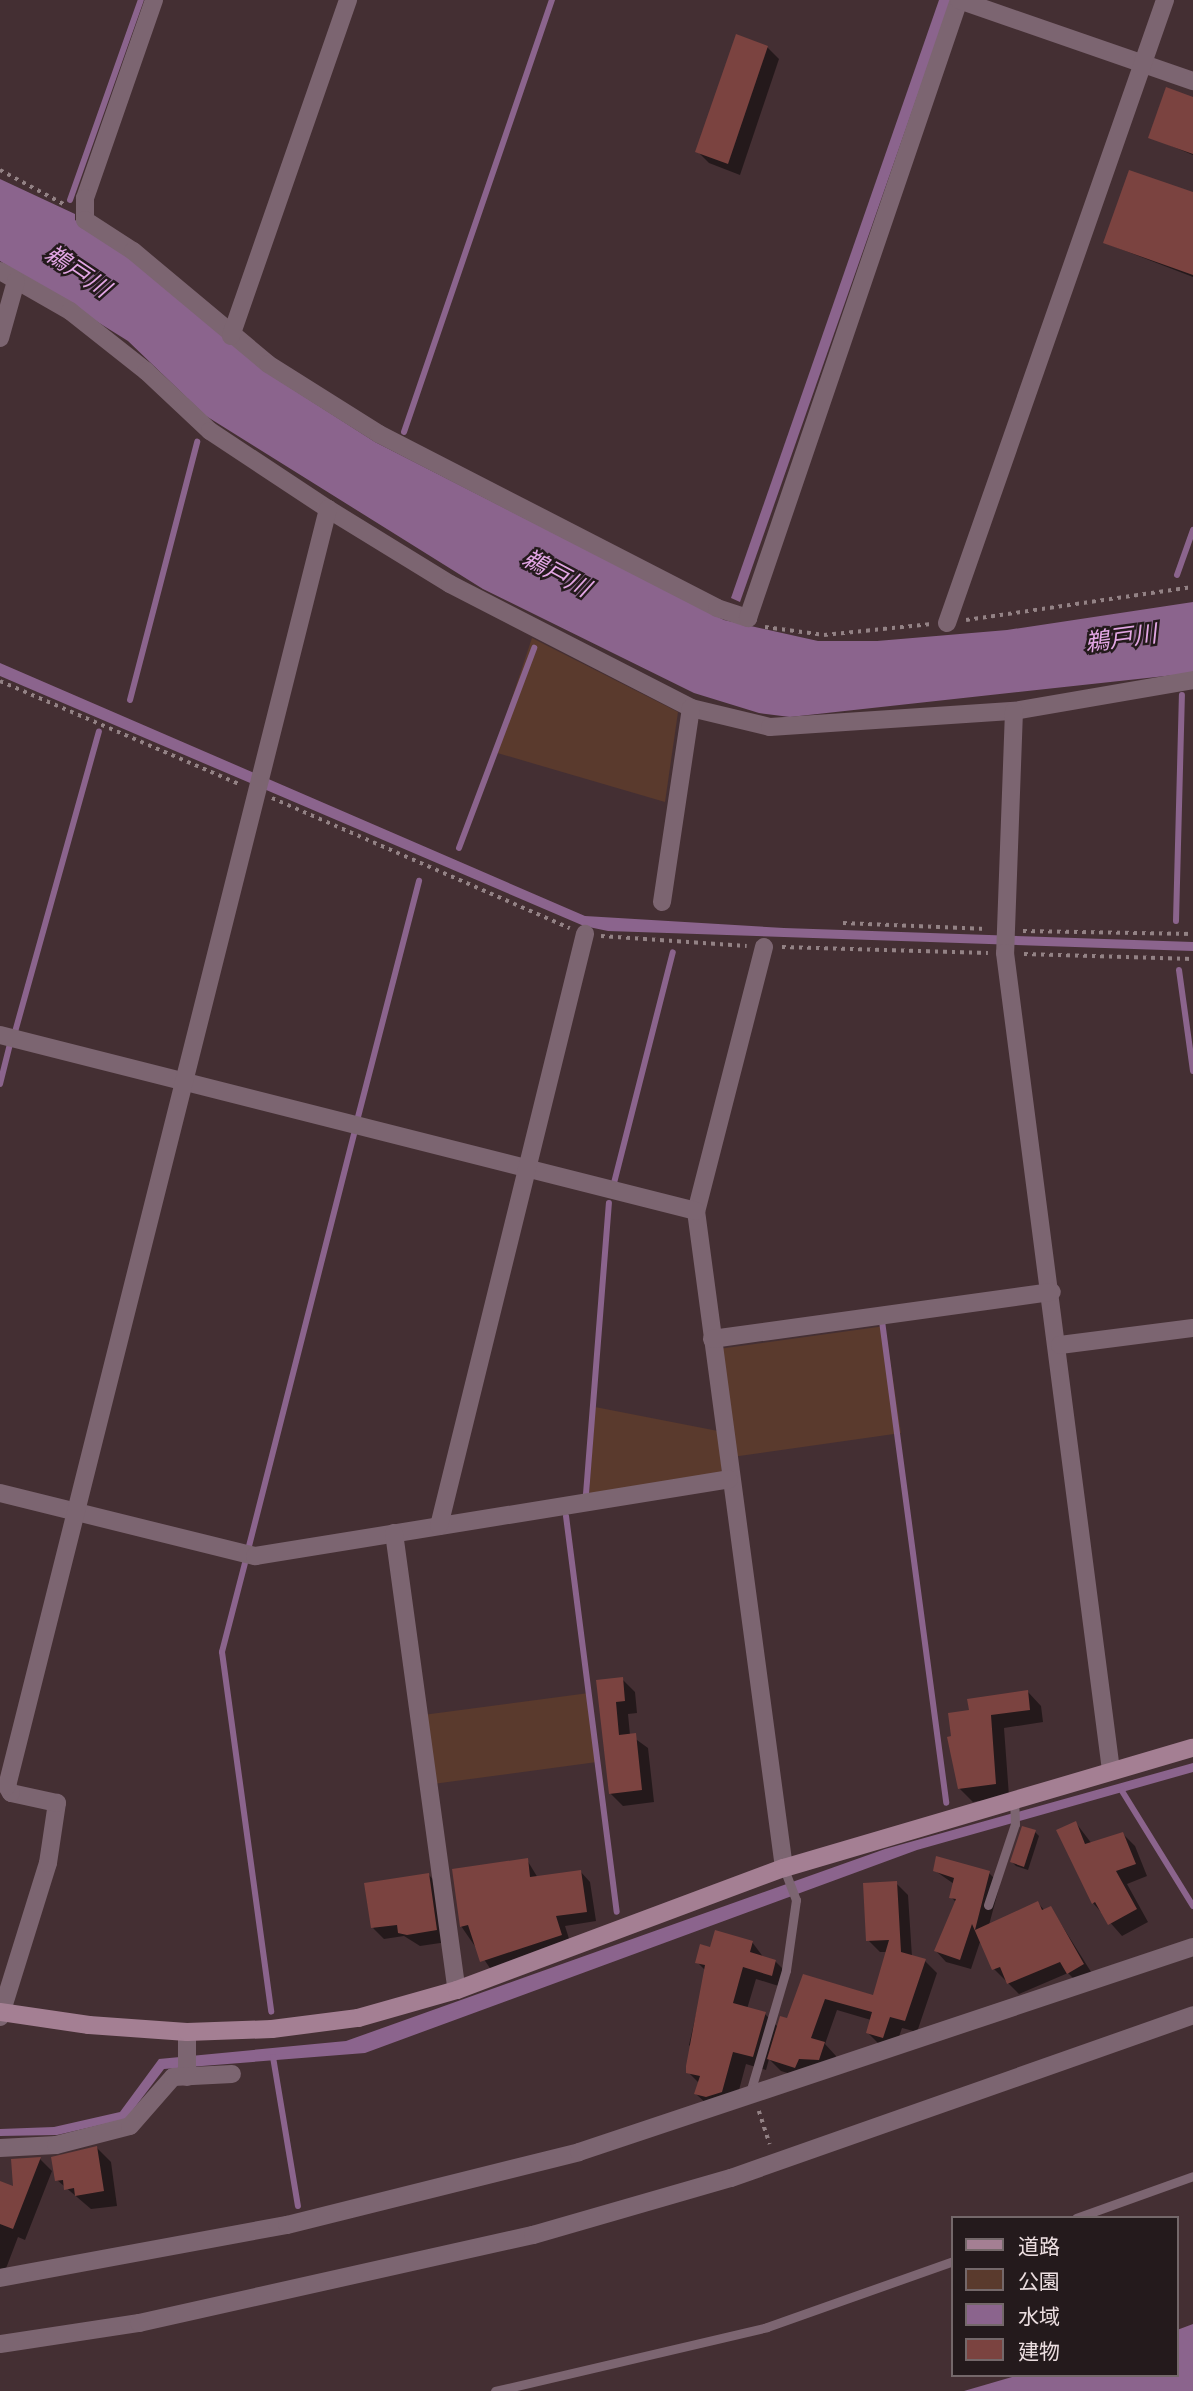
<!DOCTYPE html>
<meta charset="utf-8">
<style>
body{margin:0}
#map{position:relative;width:1193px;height:2391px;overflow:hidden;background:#442f33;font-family:"Work Sans","Noto Sans JP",sans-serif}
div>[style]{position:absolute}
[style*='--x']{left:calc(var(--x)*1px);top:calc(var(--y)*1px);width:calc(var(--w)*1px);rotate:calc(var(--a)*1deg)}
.green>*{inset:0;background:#5a3a2d}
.water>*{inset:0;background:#8b648d}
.shadow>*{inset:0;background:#0007}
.stream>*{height:6px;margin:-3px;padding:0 3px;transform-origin:3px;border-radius:3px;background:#8b648d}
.building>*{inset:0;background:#7b4340}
.path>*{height:3.5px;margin-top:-1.75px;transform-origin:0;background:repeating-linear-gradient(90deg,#938285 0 3.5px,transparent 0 8.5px)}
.lane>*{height:9px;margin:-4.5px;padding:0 4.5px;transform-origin:4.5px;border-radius:4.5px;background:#7c6571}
.street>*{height:18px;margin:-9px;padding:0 9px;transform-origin:9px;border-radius:9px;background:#7c6571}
.secondary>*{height:18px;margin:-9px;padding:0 9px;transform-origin:9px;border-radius:9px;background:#a47f93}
span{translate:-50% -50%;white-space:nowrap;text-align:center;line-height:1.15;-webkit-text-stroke:5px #241a1c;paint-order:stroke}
.water-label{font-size:24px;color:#e2a6e4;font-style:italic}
.legend{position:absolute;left:951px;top:2216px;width:228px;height:161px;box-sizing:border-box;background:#241a1c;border:2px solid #74686a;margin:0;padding:9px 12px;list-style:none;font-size:21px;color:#ecdee0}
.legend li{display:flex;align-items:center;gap:14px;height:35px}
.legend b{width:35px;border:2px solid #74686a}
</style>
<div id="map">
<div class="green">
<i style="clip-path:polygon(532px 638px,678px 712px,665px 802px,494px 752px)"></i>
<i style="clip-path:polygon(885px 1326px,901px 1433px,732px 1457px,718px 1349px)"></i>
<i style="clip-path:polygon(595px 1407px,718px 1431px,722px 1474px,589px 1496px)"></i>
<i style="clip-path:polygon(589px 1693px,597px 1762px,433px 1784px,423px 1715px)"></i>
</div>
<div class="water">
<i style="clip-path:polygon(939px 0,951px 0,740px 602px,731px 598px)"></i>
<i style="clip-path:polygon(0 179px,75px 214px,75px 220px,127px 255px,264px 371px,375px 442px,724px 620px,818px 641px,877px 641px,1007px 630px,1193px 602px,1193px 673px,790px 717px,759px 713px,694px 693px,483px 589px,206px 416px,128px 341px,0 261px)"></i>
<i style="clip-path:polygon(0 663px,585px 916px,784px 928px,1193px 942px,1193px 951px,608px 931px,584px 926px,0 676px)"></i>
<i style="clip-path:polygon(1193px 1763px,1193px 1772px,917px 1850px,365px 2053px,164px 2069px,126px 2119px,57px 2135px,0 2136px,0 2129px,54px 2127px,120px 2112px,159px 2059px,346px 2041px,885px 1849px)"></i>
<i style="clip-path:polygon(1193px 2324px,1193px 2391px,964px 2391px,1019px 2375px,1177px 2375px,1177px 2330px)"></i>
</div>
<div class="shadow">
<i style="clip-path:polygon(767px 47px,779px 59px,740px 175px,709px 163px,697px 151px)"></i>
<i style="clip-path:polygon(1193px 99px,1193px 155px,1150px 137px)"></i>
<i style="clip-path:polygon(1193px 194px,1193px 277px,1105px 243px)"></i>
<i style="clip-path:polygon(622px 1679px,635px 1692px,637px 1713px,628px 1714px,630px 1735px,648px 1748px,654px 1802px,623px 1806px,610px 1793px,598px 1681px)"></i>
<i style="clip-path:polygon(1028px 1692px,1041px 1706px,1043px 1722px,1004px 1728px,1009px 1796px,973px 1802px,959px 1788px,971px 1712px)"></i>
<i style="clip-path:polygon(1076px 1823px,1092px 1844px,1123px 1834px,1135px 1846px,1147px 1876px,1127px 1884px,1148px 1922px,1122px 1936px,1093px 1903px)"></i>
<i style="clip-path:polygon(1035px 1832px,1039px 1836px,1028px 1870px,1016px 1866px,1012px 1862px)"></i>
<i style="clip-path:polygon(527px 1860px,538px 1878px,580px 1871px,590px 1882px,596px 1921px,565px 1926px,571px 1945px,492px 1971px,461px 1926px)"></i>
<i style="clip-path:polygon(934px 1870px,989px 1873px,1000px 1884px,989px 1925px,1038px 1903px,1045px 1911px,1051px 1908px,1093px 1975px,1079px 1984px,1068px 1973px,1019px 1994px,994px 1969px,981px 1939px,971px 1969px,946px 1962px,936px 1951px,957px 1903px,951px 1897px,954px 1884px)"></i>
<i style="clip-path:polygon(429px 1875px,440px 1887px,447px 1942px,420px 1946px,404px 1936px,384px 1939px,373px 1928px)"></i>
<i style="clip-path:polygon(896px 1883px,908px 1895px,912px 1957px,925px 1961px,937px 1973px,917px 2032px,902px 2028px,895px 2049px,880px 2045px,868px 2033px,871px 2020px,837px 2010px,825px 2044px,836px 2056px,831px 2071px,807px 2079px,781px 2071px,769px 2059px,766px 2070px,746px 2064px,735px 2105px,710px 2107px,696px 2094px,699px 2083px,688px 2072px,692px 2048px,689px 2045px,706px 1971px,697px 1962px,712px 1949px,752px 1942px,764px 1958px,775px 1961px,788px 1974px,785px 1988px,756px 1979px,747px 2009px,765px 2014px,778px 2027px,788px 2020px,804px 1976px,874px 1998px,887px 1952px,880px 1952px,868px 1940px)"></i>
<i style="clip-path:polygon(97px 2148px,111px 2162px,117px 2206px,91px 2209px,57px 2180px)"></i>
<i style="clip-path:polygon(40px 2159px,52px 2171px,25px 2240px,18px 2237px,5px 2271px,0 2269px,0 2183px,15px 2188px)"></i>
</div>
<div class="stream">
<i style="--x:70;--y:200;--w:212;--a:-70.5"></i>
<i style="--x:404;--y:432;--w:457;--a:-71.1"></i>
<i style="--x:1177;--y:575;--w:48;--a:-70.4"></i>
<i style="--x:130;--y:700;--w:267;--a:-75.4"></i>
<i style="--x:459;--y:848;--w:214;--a:-69.4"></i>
<i style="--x:1176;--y:921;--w:226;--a:-88.5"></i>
<i style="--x:1179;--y:970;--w:102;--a:82.1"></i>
<i style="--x:15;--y:1032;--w:312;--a:-74.4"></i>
<i style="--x:0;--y:1084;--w:41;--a:-76"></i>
<i style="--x:358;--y:1117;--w:244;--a:-75.5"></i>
<i style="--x:614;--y:1183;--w:238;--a:-75.7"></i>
<i style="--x:882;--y:1321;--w:486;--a:82.4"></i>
<i style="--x:586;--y:1494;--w:292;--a:-85.5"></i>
<i style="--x:566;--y:1516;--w:399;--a:82.7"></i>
<i style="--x:248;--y:1550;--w:429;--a:-75.7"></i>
<i style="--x:245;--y:1563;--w:92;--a:104.5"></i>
<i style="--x:222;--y:1652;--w:363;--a:82.2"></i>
<i style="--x:1122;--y:1791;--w:135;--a:58.3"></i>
<i style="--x:273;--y:2057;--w:151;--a:80.5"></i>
</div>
<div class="building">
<i style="clip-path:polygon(736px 34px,768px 46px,728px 164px,695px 152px)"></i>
<i style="clip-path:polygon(1166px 87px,1193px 97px,1193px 154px,1148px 138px)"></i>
<i style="clip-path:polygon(1129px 170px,1193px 192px,1193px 275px,1103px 243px)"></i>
<i style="clip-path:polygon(623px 1677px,625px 1701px,616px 1702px,619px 1735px,636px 1733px,642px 1790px,609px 1794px,596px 1680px)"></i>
<i style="clip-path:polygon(1028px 1690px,1030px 1710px,991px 1715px,996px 1784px,958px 1789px,947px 1737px,951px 1736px,948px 1713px,969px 1710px,967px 1699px)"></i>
<i style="clip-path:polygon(1076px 1821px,1085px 1844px,1123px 1832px,1136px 1864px,1116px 1871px,1137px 1909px,1108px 1925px,1095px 1902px,1092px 1904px,1056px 1830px)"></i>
<i style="clip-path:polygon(1022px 1826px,1036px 1830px,1024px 1867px,1010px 1862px)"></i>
<i style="clip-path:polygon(936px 1856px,990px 1871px,975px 1930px,1038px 1901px,1042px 1910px,1051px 1906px,1084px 1964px,1067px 1974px,1060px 1962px,1007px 1984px,1000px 1967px,992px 1970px,972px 1924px,960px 1960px,934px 1951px,956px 1899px,949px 1898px,954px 1878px,933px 1871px)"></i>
<i style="clip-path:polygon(528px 1858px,530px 1877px,581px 1870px,587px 1912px,556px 1916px,562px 1935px,480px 1962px,468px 1925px,460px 1927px,452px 1869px)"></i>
<i style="clip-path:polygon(429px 1873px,437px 1930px,407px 1935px,398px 1933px,397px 1925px,371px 1928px,364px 1883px)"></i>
<i style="clip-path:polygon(897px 1881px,901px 1952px,926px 1959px,905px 2021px,890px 2017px,883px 2038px,866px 2033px,872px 2012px,825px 1999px,811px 2038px,825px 2042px,819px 2060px,799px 2059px,795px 2068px,767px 2059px,780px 2016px,787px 2018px,803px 1974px,873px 1995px,889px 1940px,866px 1941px,863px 1883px)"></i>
<i style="clip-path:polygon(715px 1930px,753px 1941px,750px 1952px,776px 1960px,772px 1976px,743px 1967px,733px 2003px,766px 2012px,753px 2057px,733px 2052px,722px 2092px,706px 2097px,694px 2094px,700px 2076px,686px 2073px,686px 2066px,705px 1965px,695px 1963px,700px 1944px,710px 1947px)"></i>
<i style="clip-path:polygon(97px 2146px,104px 2191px,75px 2196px,74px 2188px,64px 2190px,63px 2180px,55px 2181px,51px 2157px)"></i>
<i style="clip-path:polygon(41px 2157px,13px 2229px,0 2224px,0 2181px,13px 2186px,11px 2159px)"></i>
</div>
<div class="path">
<i style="--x:0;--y:170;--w:76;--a:28.2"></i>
<i style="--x:966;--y:620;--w:229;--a:-8.3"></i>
<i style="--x:765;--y:627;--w:60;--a:7.7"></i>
<i style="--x:824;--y:635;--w:108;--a:-5.9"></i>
<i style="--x:0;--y:681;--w:260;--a:23.3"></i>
<i style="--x:272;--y:798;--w:325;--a:23.6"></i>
<i style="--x:843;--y:923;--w:144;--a:2.4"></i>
<i style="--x:1023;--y:931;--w:170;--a:1"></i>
<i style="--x:601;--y:936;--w:146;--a:3.9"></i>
<i style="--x:782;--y:947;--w:206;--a:1.7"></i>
<i style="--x:1024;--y:954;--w:169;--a:1.7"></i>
<i style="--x:759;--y:2111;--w:35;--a:72"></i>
</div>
<div class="lane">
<i style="--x:988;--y:1905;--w:85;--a:-71.6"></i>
<i style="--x:1015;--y:1824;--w:25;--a:-92"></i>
<i style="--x:749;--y:2096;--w:131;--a:-73.6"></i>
<i style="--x:786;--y:1970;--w:71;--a:-81.9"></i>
<i style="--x:796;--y:1900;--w:34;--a:-111"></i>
<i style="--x:1076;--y:2218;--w:124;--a:-19.7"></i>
<i style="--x:495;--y:2391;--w:279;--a:-13.2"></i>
<i style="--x:767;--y:2327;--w:197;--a:-19.5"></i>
</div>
<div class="street">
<i style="--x:154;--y:0;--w:210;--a:109.2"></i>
<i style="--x:85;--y:198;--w:22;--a:90"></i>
<i style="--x:85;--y:220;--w:57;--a:32.9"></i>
<i style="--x:133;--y:251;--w:176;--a:39.9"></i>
<i style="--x:268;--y:364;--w:131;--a:32.2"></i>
<i style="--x:379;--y:434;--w:380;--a:27.2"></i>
<i style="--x:717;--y:608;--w:33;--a:18"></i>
<i style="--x:748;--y:618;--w:653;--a:-71.15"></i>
<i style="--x:959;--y:0;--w:248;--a:19.1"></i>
<i style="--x:0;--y:271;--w:81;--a:29.7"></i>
<i style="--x:70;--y:311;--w:97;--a:38.3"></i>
<i style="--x:146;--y:371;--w:88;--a:43.2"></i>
<i style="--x:210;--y:431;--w:141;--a:33.5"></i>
<i style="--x:328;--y:509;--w:143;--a:31.6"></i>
<i style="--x:450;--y:584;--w:271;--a:27.2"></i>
<i style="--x:691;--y:708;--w:81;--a:13.5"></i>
<i style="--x:770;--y:727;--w:245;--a:-3.8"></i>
<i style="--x:1014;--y:711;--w:182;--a:-9.8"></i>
<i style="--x:231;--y:336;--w:356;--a:-70.8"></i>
<i style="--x:0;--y:338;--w:59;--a:-74.3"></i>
<i style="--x:947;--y:623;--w:660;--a:-70.71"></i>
<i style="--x:1014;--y:711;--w:242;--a:92.1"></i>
<i style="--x:1005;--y:953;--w:824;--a:82.61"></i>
<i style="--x:662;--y:902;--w:196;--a:-81.5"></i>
<i style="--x:764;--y:947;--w:273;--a:104.4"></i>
<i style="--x:696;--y:1211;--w:663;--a:82.37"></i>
<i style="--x:0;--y:1035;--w:718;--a:14.19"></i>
<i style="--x:712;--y:1339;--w:343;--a:-7.9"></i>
<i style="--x:1060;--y:1345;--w:134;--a:-7.3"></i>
<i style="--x:0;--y:1493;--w:263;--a:13.9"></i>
<i style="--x:255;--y:1556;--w:480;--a:-9.2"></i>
<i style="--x:439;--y:1526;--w:610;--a:-76.15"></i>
<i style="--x:394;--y:1533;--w:461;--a:82.2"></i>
<i style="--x:0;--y:2017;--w:161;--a:-72.7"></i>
<i style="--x:48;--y:1863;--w:61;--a:-81.5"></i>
<i style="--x:57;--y:1803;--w:47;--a:-167.7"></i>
<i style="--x:11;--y:1793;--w:8;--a:-120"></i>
<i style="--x:7;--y:1786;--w:1317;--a:-75.89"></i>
<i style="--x:187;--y:2032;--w:45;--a:90"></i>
<i style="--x:0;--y:2148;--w:56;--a:-3.1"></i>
<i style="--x:56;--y:2145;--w:76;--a:-14.4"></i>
<i style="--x:130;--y:2126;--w:65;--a:-48.7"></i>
<i style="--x:173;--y:2077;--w:59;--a:-2.9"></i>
<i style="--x:0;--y:2278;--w:292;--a:-10.5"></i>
<i style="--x:287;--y:2225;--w:301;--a:-14"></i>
<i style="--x:579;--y:2152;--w:647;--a:-18.46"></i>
<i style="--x:0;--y:2344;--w:141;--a:-8.6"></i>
<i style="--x:139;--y:2323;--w:404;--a:-12.6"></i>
<i style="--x:533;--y:2235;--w:206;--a:-16.1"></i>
<i style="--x:731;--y:2178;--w:490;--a:-19.4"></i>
</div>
<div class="secondary">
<i style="--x:0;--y:2012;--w:90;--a:8.3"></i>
<i style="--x:89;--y:2025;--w:98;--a:4.1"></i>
<i style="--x:187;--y:2032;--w:85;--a:-2"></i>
<i style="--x:272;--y:2029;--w:87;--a:-7.3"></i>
<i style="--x:358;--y:2018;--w:103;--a:-15.8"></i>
<i style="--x:457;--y:1990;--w:349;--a:-20.5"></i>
<i style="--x:784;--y:1868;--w:426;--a:-16.4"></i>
</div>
<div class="water-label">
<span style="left:77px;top:272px;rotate:34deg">鵜戸川</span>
<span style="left:556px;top:574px;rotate:28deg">鵜戸川</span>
<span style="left:1121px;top:639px;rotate:-8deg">鵜戸川</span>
</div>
<ul class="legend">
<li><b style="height:9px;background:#a47f93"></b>道路</li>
<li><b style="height:19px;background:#5a3a2d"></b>公園</li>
<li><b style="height:19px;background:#8b648d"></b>水域</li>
<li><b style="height:19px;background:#7b4340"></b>建物</li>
</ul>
</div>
